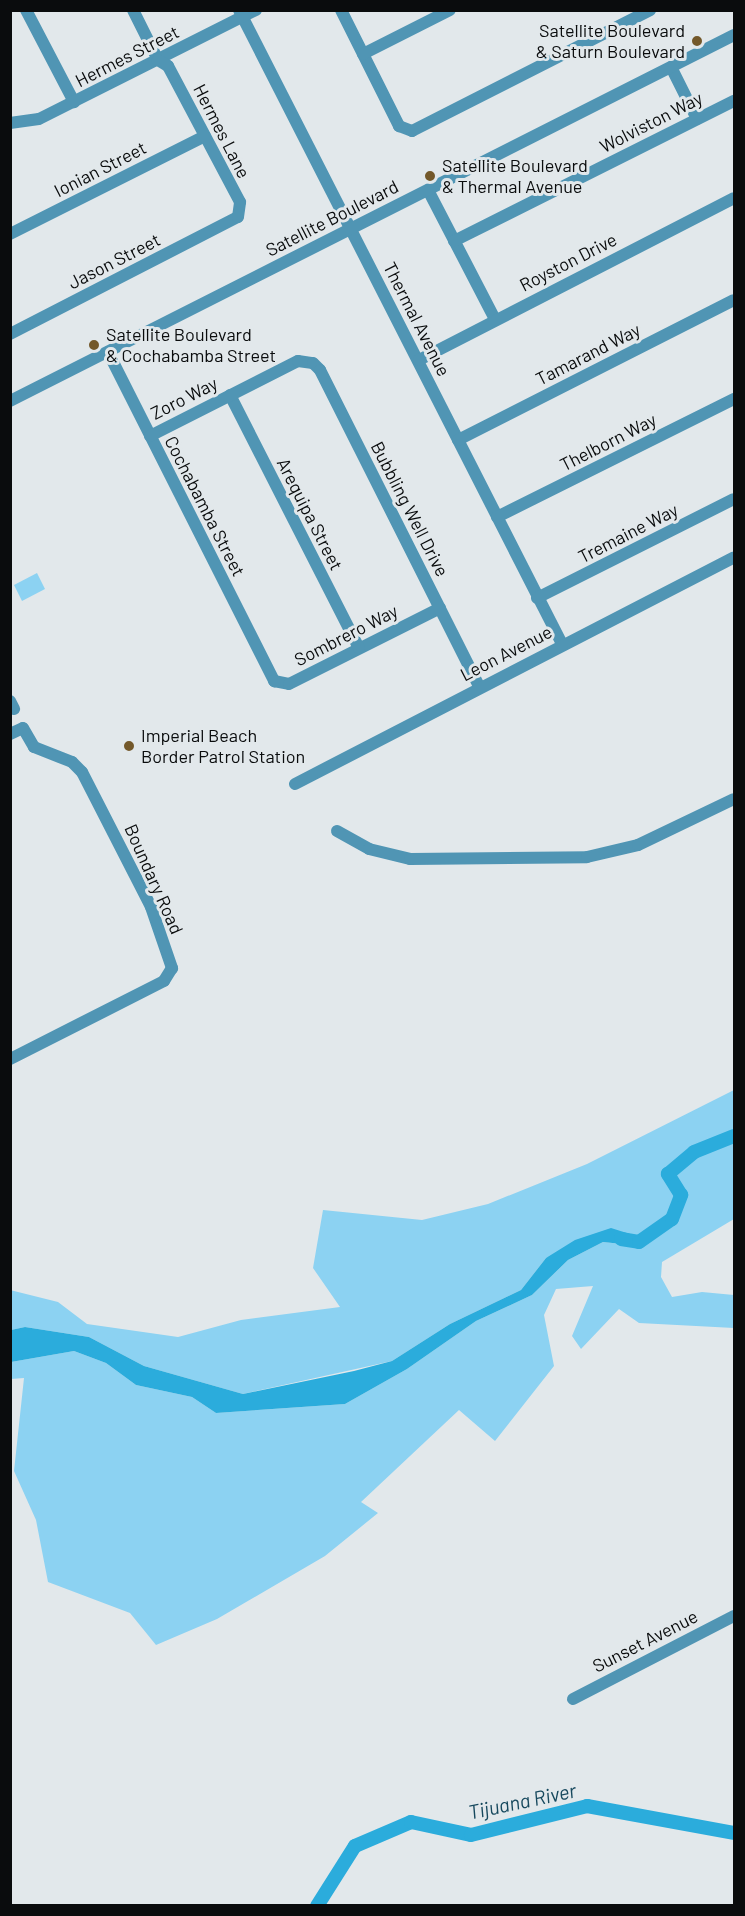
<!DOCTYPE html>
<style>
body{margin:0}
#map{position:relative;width:745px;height:1916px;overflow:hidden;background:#e2e8eb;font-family:Barlow,sans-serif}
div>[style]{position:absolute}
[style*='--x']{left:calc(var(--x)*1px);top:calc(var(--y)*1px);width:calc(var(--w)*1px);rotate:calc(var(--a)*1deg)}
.green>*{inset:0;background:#8cd2f2}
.water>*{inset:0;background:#2bacdc}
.river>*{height:14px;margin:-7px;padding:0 7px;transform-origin:7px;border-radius:7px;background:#2bacdc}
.minor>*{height:12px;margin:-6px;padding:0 6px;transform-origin:6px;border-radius:6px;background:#5095b4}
.dots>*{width:16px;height:16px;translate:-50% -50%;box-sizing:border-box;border:3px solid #e2e8eb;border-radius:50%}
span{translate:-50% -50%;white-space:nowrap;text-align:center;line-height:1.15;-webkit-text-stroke:6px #e2e8eb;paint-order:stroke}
.poi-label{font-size:18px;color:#0a0c0d}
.right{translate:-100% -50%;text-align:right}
.left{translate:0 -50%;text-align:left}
.street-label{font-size:18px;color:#0a0c0d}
.water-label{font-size:20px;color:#16485d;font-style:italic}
.frame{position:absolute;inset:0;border:12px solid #0a0c0d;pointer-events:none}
</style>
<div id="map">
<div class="green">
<i style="clip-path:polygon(37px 573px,45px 589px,22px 601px,14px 585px)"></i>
<i style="clip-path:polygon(734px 1090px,734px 1219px,662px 1262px,661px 1277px,672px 1297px,702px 1292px,734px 1295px,734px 1328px,639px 1323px,619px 1309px,581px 1349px,572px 1336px,593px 1286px,556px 1289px,544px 1315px,554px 1366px,495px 1441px,459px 1410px,361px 1502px,378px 1513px,325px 1556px,217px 1619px,156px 1645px,130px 1613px,48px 1582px,36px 1520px,14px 1471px,24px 1378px,11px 1379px,11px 1362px,74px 1351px,106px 1363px,136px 1385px,192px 1397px,216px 1413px,345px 1404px,407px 1369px,476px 1321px,532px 1295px,568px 1260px,603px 1242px,640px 1246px,630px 1234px,546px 1258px,521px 1290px,450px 1324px,392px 1361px,243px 1394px,144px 1366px,89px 1337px,25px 1327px,11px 1330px,10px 1290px,58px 1302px,87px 1324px,178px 1337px,241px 1320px,340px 1307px,313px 1268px,323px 1210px,422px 1220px,488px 1204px,587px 1164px)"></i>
</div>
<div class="water">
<i style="clip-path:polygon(611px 1228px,630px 1234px,641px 1246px,603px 1242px,568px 1260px,532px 1295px,476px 1321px,407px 1369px,345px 1404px,216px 1413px,192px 1397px,136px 1385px,106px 1363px,74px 1351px,11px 1362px,11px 1330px,25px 1327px,89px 1337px,144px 1366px,243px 1394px,354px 1371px,392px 1361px,450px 1324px,521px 1290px,546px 1258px,575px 1240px)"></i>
</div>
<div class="river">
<i style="--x:621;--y:1239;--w:18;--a:9"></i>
<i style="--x:639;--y:1242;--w:40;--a:-34.9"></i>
<i style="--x:672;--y:1219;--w:26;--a:-69"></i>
<i style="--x:681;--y:1195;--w:25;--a:-122"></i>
<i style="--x:668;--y:1174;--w:34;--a:-40"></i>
<i style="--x:694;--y:1152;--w:43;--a:-21.8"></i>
<i style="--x:317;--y:1906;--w:71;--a:-57.7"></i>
<i style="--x:355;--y:1846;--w:61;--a:-23.2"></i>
<i style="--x:411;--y:1822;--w:61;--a:12.2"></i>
<i style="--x:471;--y:1835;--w:120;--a:-14"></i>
<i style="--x:587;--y:1806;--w:149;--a:10.4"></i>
</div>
<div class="minor">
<i style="--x:26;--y:10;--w:104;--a:62.4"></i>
<i style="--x:133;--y:10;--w:56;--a:63.4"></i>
<i style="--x:239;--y:10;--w:712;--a:63"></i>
<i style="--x:341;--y:10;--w:130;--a:63.4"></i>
<i style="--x:399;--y:126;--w:14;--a:21"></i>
<i style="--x:412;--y:131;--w:267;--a:-26.9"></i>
<i style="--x:363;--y:54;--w:97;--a:-26.8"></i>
<i style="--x:671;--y:67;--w:58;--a:63.4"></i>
<i style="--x:10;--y:123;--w:29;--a:-8"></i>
<i style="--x:39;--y:119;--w:243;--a:-26.7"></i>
<i style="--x:428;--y:190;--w:145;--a:62.6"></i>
<i style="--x:10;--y:234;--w:218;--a:-26.7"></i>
<i style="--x:454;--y:241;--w:313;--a:-26.6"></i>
<i style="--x:10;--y:334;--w:256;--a:-27.2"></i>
<i style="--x:238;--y:217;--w:15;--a:-82"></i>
<i style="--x:240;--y:202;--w:154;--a:-117.9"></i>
<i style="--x:168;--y:66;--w:12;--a:-149"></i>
<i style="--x:108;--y:352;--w:369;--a:63.2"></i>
<i style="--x:274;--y:681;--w:15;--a:11"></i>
<i style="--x:289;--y:684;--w:169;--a:-26.7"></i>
<i style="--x:419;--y:360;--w:354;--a:-27.2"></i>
<i style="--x:230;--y:395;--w:284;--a:63"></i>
<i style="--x:10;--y:401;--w:811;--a:-26.82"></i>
<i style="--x:150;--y:436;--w:166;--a:-26.9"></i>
<i style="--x:298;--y:361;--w:15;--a:8"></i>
<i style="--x:313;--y:363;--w:10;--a:45"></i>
<i style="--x:320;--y:370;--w:354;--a:63.3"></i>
<i style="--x:458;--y:440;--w:309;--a:-26.9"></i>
<i style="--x:497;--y:517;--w:265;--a:-26.5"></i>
<i style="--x:537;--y:598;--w:220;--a:-26.7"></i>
<i style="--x:10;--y:701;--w:9;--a:63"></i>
<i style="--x:10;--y:734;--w:14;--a:-25"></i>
<i style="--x:23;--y:728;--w:22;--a:60"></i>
<i style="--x:34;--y:747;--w:41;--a:21.5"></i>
<i style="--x:72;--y:762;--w:14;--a:45"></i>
<i style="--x:82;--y:772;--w:152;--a:62.9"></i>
<i style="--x:151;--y:907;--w:65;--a:71"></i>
<i style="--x:172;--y:968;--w:15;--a:122"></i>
<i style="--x:164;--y:981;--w:173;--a:153.1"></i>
<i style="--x:295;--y:784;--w:494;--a:-27.3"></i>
<i style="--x:337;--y:831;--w:37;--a:29"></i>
<i style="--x:369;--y:849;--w:42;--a:13.7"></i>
<i style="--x:410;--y:859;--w:177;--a:-0.6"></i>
<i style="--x:587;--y:857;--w:52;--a:-13.2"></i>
<i style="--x:638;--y:845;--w:106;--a:-25.6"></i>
<i style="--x:573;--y:1699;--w:181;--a:-27.3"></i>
</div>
<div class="dots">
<i style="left:697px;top:41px;background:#73582a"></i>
<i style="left:430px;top:176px;background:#73582a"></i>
<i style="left:94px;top:345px;background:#73582a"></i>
<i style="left:129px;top:746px;background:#73582a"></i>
</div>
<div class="poi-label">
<span class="right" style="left:685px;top:41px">Satellite Boulevard<br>&amp; Saturn Boulevard</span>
<span class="left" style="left:442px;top:176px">Satellite Boulevard<br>&amp; Thermal Avenue</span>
<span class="left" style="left:106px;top:345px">Satellite Boulevard<br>&amp; Cochabamba Street</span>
<span class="left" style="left:141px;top:746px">Imperial Beach<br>Border Patrol Station</span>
</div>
<div class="street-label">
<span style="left:127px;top:56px;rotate:-27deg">Hermes Street</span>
<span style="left:651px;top:122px;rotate:-27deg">Wolviston Way</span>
<span style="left:222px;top:131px;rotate:63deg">Hermes Lane</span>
<span style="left:100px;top:169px;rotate:-27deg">Ionian Street</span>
<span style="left:332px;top:218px;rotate:-27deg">Satellite Boulevard</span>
<span style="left:114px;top:261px;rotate:-27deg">Jason Street</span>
<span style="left:568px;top:262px;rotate:-27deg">Royston Drive</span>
<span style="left:417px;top:319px;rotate:63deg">Thermal Avenue</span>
<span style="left:588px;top:354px;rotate:-27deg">Tamarand Way</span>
<span style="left:184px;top:398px;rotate:-27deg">Zoro Way</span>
<span style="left:608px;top:442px;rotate:-27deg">Thelborn Way</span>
<span style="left:205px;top:506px;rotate:63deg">Cochabamba Street</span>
<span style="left:410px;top:509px;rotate:63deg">Bubbling Well Drive</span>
<span style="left:310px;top:514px;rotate:63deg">Arequipa Street</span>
<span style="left:628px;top:533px;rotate:-27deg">Tremaine Way</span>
<span style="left:346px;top:635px;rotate:-27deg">Sombrero Way</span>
<span style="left:506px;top:653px;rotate:-27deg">Leon Avenue</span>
<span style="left:154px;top:879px;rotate:66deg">Boundary Road</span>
<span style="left:645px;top:1641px;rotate:-27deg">Sunset Avenue</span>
</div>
<div class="water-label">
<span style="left:522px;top:1801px;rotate:-12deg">Tijuana River</span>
</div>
<div class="frame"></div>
</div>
